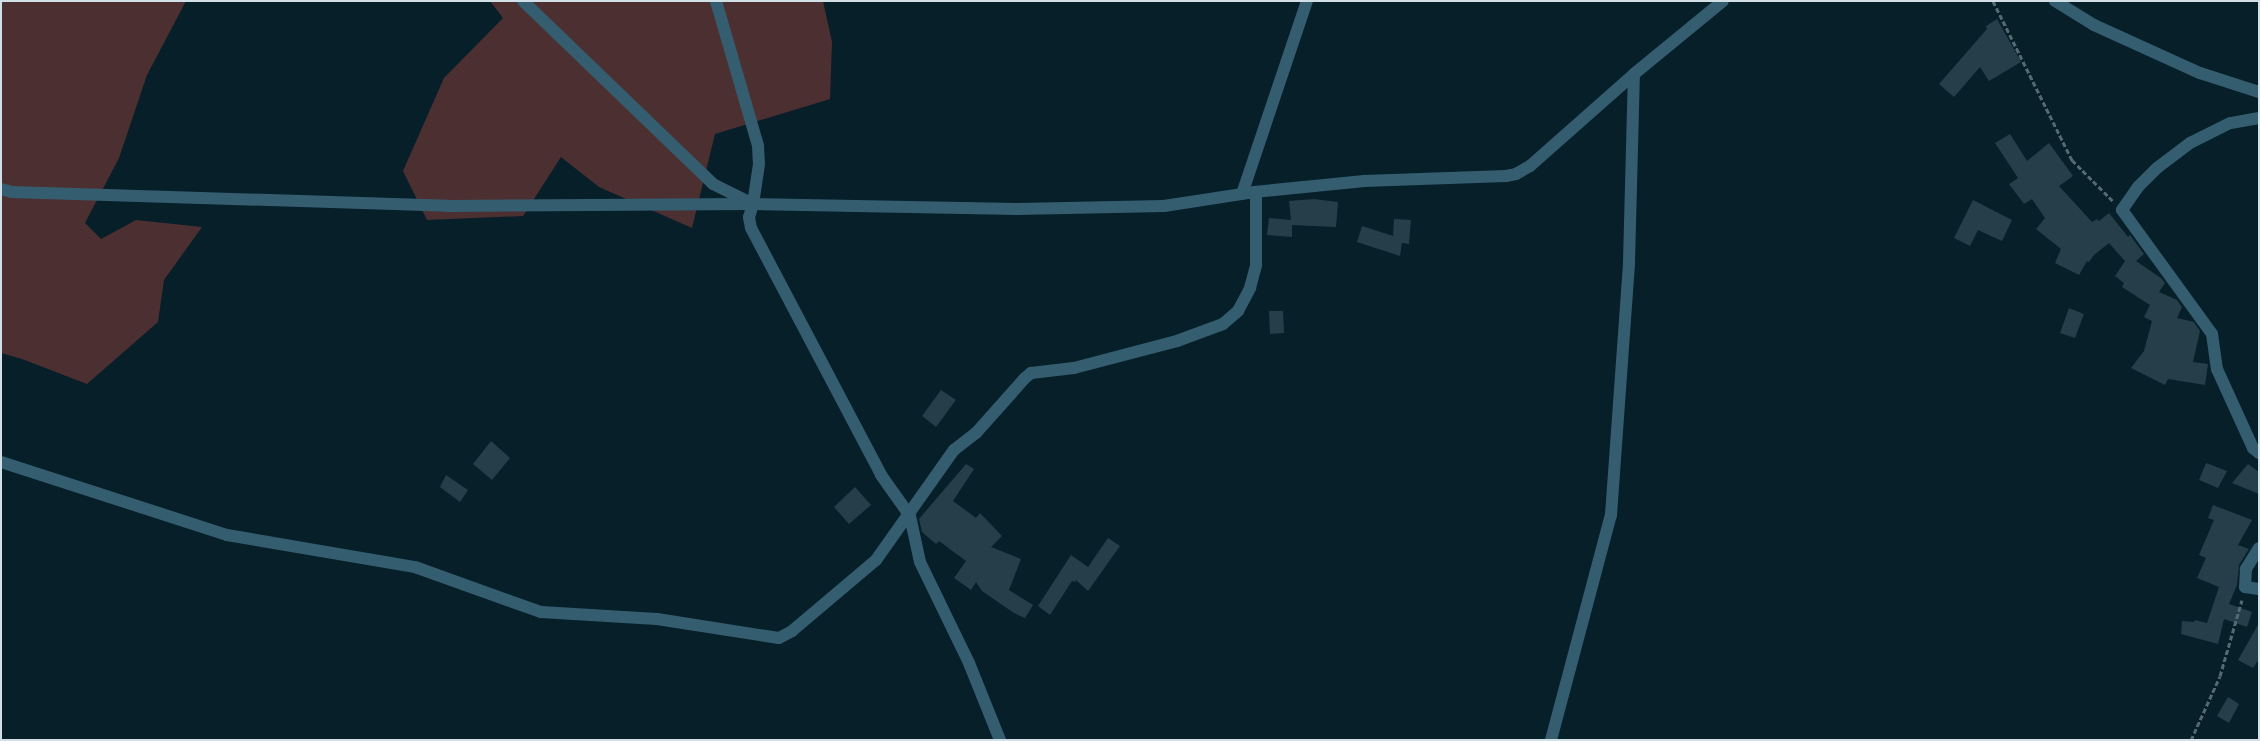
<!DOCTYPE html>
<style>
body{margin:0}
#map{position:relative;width:2260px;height:741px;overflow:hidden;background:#071f29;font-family:Raleway,sans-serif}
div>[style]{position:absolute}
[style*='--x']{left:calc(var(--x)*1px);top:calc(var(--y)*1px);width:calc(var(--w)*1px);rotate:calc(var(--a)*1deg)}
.green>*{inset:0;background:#4c2f31}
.building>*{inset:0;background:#263e49}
.path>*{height:3px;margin-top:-1.5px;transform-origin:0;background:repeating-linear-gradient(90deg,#556972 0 5px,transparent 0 7.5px)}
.minor>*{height:12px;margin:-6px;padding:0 6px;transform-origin:6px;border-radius:6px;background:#345e70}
span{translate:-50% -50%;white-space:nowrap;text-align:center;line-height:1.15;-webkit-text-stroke:4px #071f29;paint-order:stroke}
.frame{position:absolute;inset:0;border:2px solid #d1dfe6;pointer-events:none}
</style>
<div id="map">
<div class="green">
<i style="clip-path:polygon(1px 1px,186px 1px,147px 75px,119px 158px,85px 223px,101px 239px,136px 220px,202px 227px,164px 280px,158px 322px,87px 384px,22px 359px,1px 353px)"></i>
<i style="clip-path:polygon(490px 1px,823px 1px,832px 42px,830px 99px,715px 134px,692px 228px,599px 187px,561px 157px,523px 216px,427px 220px,403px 171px,444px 78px,503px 18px)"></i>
</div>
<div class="building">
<i style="clip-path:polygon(1997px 19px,2021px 62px,1989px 81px,1980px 67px,1954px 97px,1939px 84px,1987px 29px,1986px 26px)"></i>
<i style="clip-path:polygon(2010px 134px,2027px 161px,2049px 143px,2073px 176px,2059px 186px,2092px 222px,2097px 219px,2099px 221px,2109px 213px,2128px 237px,2130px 235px,2144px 254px,2136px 261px,2161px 278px,2165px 283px,2159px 292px,2177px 300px,2182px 307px,2177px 318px,2194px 322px,2200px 331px,2193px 362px,2208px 364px,2205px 385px,2168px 379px,2165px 385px,2131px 368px,2144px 351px,2152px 321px,2144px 317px,2150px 305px,2122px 287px,2124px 283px,2115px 276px,2125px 261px,2109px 243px,2094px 255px,2089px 262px,2087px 261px,2079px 275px,2055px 263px,2061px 249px,2036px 229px,2045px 218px,2032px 199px,2024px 204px,2009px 184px,2018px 178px,1995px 143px)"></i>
<i style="clip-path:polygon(1314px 199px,1338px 202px,1336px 227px,1292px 225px,1292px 237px,1267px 235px,1269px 218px,1291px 220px,1289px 201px)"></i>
<i style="clip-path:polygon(1973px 200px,2012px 220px,2002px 241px,1978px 230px,1970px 246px,1954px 238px)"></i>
<i style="clip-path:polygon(1394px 219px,1411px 220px,1409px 244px,1402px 243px,1400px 256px,1357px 242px,1362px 226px,1393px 236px)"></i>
<i style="clip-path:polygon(2069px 308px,2084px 314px,2075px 338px,2060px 333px)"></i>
<i style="clip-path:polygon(1269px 311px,1283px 311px,1284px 333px,1270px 334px)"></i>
<i style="clip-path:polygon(941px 390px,956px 400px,936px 427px,922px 416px)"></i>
<i style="clip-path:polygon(491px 441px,510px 458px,492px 480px,473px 464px)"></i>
<i style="clip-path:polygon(2206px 463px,2227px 471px,2218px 488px,2199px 480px)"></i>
<i style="clip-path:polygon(966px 464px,974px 469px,953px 501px,976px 518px,980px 513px,1002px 536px,991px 547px,1021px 559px,1009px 590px,1033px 605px,1025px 618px,1014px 613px,982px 591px,976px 582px,971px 590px,954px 578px,966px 561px,939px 541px,936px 544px,922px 532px,919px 519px)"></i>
<i style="clip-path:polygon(2248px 464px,2259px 472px,2259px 494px,2232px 483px)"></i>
<i style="clip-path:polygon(446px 475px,468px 490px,460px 502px,440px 487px)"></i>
<i style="clip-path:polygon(855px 487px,871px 505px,849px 524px,834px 507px)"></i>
<i style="clip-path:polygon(2213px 505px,2252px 520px,2238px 545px,2249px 549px,2239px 565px,2237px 585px,2229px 604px,2252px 612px,2247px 627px,2224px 619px,2218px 644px,2181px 634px,2182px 621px,2194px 622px,2195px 620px,2207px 623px,2219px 587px,2197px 578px,2206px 558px,2199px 555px,2214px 520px,2208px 518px)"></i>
<i style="clip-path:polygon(1108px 538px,1120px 546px,1088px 591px,1076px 580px,1075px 582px,1072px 581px,1050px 615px,1038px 606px,1071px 555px,1088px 567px)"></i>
<i style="clip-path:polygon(2259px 623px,2259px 659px,2253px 668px,2238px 660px)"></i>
<i style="clip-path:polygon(2228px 697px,2239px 704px,2229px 723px,2217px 716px)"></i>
</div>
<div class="path">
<i style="--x:1993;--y:1;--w:178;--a:63.6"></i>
<i style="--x:2072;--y:160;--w:58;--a:45"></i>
<i style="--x:2191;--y:740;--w:70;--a:-65.6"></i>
<i style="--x:2220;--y:676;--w:79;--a:-73.9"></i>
</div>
<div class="minor">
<i style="--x:523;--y:1;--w:264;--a:43.9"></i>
<i style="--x:713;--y:184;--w:45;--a:26.6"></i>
<i style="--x:753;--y:204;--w:264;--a:1.1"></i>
<i style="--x:1017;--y:209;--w:147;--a:-1.2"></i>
<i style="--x:1164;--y:206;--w:91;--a:-8.8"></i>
<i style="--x:1254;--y:192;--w:111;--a:-5.7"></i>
<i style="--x:1364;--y:181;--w:142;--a:-2"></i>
<i style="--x:1506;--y:176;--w:10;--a:-11"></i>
<i style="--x:1516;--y:174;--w:16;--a:-30"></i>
<i style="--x:1530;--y:166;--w:139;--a:-41.5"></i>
<i style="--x:1634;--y:74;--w:115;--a:-39.4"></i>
<i style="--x:716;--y:1;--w:151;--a:73.8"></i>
<i style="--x:758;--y:146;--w:18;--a:87"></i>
<i style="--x:759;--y:164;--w:40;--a:98.5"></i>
<i style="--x:753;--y:204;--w:14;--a:107"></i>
<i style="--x:749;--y:217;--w:11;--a:80"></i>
<i style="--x:751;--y:228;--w:279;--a:62.2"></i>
<i style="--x:881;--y:475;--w:50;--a:54.7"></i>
<i style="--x:910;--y:516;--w:47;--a:77.7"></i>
<i style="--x:920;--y:562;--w:112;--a:64.1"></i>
<i style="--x:969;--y:663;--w:83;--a:68.1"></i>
<i style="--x:2055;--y:1;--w:46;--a:31.6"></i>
<i style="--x:2094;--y:25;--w:116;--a:24.4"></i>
<i style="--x:2200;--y:73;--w:62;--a:17.9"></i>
<i style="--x:2259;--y:118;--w:29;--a:170"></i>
<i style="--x:2230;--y:123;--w:45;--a:153.4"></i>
<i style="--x:2190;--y:143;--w:41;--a:142.9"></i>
<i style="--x:2157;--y:168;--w:27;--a:135"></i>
<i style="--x:2138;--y:187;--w:28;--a:125"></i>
<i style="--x:2122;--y:210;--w:153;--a:54"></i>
<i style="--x:2212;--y:334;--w:35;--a:82"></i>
<i style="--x:2217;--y:369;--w:87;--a:65.5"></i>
<i style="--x:2253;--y:448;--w:8;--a:40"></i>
<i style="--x:1;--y:189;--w:11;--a:15"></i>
<i style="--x:12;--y:192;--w:436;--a:1.8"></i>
<i style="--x:448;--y:206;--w:303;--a:-0.4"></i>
<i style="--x:1242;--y:194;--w:204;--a:-71.4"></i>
<i style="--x:1;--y:462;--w:237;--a:17.9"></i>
<i style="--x:227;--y:535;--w:191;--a:9.7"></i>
<i style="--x:415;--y:567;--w:134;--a:19.7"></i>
<i style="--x:541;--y:612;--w:116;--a:3.5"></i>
<i style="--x:657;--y:619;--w:123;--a:8.9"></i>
<i style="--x:779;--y:638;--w:15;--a:-28"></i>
<i style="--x:792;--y:631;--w:110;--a:-40.2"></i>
<i style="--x:876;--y:560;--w:135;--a:-54.7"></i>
<i style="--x:954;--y:450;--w:28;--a:-38"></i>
<i style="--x:976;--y:433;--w:74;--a:-48.3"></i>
<i style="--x:1025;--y:378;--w:8;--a:-40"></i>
<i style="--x:1031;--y:373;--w:43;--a:-6.6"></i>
<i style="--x:1074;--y:368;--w:106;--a:-14.7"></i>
<i style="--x:1177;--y:341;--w:49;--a:-20.3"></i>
<i style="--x:1223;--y:324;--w:20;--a:-41"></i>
<i style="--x:1238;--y:311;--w:26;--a:-62"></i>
<i style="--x:1250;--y:288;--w:24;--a:-75"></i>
<i style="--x:1256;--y:265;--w:73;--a:-90"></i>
<i style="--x:2259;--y:548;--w:25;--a:122"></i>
<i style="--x:2246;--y:569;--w:18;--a:93"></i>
<i style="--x:2245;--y:587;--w:14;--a:8"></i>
<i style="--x:1551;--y:740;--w:233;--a:-75.1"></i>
<i style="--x:1611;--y:515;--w:254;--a:-85.9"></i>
<i style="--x:1629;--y:262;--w:188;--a:-88.5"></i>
</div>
<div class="frame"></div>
</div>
